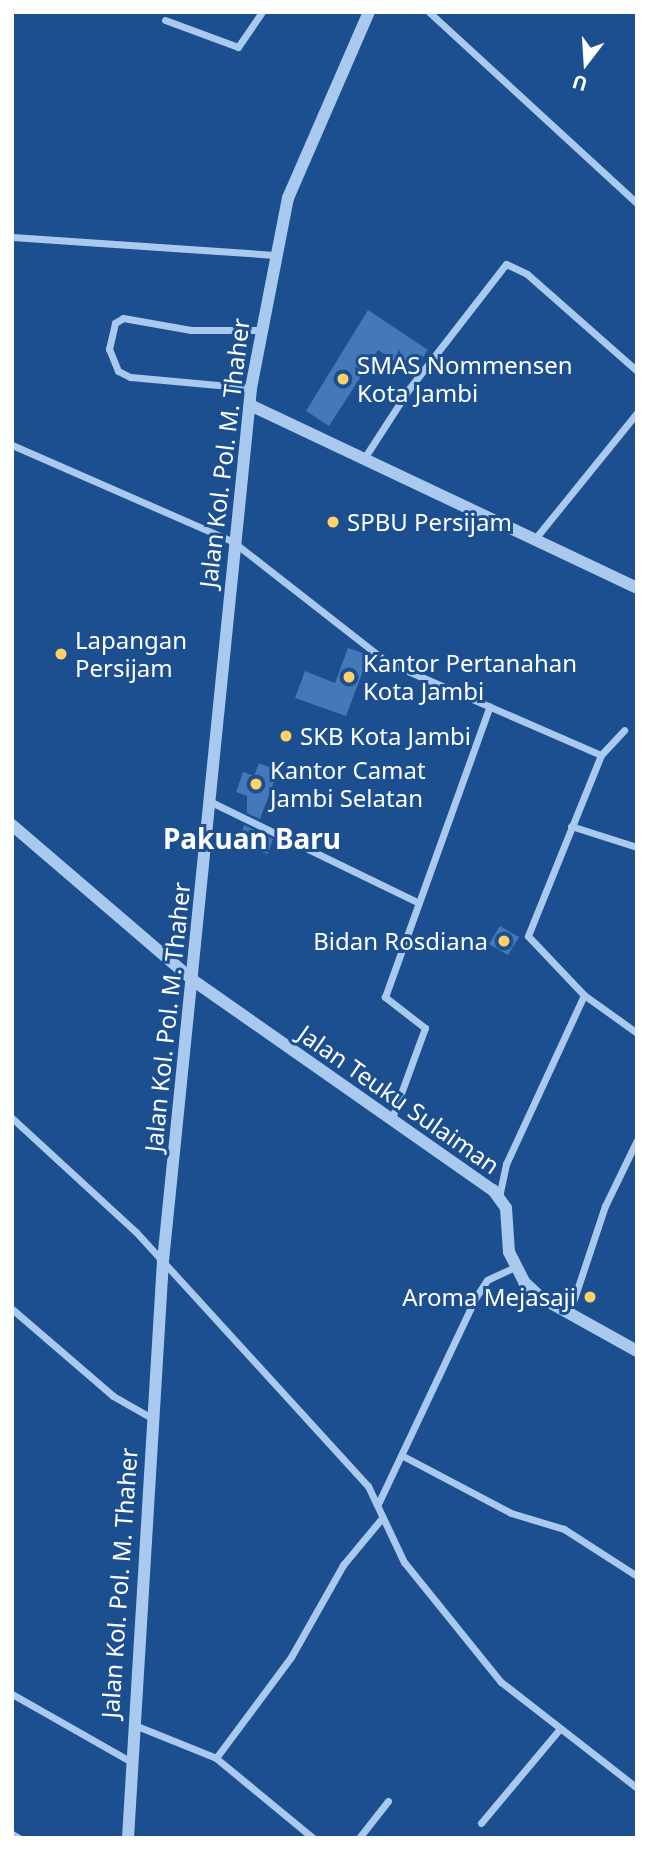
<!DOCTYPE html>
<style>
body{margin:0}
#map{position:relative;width:649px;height:1850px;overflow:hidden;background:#1b4f8f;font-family:"Noto Sans",sans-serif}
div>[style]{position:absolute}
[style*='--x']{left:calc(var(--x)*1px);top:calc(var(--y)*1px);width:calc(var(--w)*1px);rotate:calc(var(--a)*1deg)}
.building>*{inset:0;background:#4478b7}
.minor>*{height:7px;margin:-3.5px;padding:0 3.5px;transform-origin:3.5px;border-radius:3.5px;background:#a9c9ee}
.tertiary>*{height:12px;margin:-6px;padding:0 6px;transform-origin:6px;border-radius:6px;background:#a9c9ee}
.dots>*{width:19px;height:19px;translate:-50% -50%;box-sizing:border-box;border:4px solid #1b4f8f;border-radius:50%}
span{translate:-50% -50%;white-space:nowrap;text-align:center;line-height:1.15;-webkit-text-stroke:6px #1b4f8f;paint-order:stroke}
.poi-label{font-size:24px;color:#fff}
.left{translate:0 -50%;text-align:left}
.right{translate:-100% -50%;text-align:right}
.street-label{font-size:24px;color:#fff}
.quarter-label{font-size:28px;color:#fff;font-weight:700}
.frame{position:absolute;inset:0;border:14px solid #fff;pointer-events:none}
.north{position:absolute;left:551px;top:28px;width:70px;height:70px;-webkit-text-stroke:5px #1b4f8f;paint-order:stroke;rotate:197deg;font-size:19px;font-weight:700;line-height:28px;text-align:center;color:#fff}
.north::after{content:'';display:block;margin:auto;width:24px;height:32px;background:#fff;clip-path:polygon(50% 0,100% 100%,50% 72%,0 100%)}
</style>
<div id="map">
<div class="building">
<i style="clip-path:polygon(368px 310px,428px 350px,412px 373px,378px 350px,329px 426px,306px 411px)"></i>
<i style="clip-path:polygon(348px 648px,369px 655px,346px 716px,295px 698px,305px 671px,335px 683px)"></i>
<i style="clip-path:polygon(259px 763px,278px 771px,260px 819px,247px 813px,247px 796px,236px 792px,243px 772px,254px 776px)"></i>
<i style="clip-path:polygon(244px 825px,273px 839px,268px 854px,238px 845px)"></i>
<i style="clip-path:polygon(500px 926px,519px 937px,508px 955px,489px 944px)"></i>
</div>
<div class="minor">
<i style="--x:429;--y:12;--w:282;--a:42.6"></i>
<i style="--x:165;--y:20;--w:78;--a:20.3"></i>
<i style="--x:238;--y:47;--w:42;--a:-55.6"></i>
<i style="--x:12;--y:237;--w:263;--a:3.9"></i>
<i style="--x:251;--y:388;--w:121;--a:-174.8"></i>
<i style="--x:130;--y:377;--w:13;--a:-153"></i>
<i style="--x:118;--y:371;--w:24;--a:-112"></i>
<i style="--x:109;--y:349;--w:27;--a:-77"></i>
<i style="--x:115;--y:323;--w:9;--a:-32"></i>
<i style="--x:123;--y:318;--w:69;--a:10"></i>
<i style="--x:191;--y:330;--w:69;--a:0"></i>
<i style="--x:12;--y:445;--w:240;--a:23.6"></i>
<i style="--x:232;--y:541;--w:197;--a:38"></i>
<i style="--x:387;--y:662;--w:233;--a:23.5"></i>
<i style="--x:601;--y:755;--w:195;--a:112"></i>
<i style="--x:528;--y:936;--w:81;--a:46.5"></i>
<i style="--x:584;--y:995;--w:65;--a:35.6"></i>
<i style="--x:363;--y:460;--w:85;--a:-57.1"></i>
<i style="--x:409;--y:389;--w:158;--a:-52.2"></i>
<i style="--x:506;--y:264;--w:23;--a:25"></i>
<i style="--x:527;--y:274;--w:147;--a:41.4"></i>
<i style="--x:534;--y:540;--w:164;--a:-51"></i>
<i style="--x:601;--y:755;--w:34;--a:-47"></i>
<i style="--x:209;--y:801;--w:231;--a:25.9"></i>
<i style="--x:571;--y:826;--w:69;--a:17.7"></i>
<i style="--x:12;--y:1118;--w:168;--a:42.6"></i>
<i style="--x:136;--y:1232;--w:344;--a:47.6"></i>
<i style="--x:368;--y:1486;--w:84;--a:64.7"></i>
<i style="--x:404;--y:1562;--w:154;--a:51.1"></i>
<i style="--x:501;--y:1682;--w:172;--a:37.9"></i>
<i style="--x:392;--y:1118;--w:96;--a:-69.9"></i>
<i style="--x:425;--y:1028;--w:51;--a:-142.2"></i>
<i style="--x:385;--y:997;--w:309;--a:-70.2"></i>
<i style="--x:499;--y:1197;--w:34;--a:-78"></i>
<i style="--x:506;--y:1164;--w:186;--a:-65.2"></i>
<i style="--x:12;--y:1309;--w:133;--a:40.7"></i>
<i style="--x:113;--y:1396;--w:43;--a:29.6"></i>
<i style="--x:569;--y:1314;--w:114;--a:-71.6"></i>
<i style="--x:605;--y:1206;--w:73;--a:-64.1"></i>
<i style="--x:403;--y:1456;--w:122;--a:27.8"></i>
<i style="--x:511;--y:1513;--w:55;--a:16.8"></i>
<i style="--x:564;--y:1529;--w:87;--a:32.8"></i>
<i style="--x:378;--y:1504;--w:229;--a:-64.7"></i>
<i style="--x:476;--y:1297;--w:20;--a:-57"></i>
<i style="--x:487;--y:1280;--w:31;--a:-25"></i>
<i style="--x:12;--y:1694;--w:136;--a:29.6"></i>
<i style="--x:132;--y:1724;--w:91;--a:22"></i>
<i style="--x:481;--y:1823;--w:120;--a:-50.1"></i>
<i style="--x:12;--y:1834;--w:8;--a:30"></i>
<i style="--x:313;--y:1838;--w:126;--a:-140.5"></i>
<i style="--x:216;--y:1758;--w:126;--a:-53.4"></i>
<i style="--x:291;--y:1657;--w:106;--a:-60.5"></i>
<i style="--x:343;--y:1565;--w:61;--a:-50.3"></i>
<i style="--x:359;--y:1838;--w:47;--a:-51.9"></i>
</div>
<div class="tertiary">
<i style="--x:250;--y:405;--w:428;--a:25.3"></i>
<i style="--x:12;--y:825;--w:240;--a:40.6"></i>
<i style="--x:194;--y:981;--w:365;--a:35"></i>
<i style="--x:493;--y:1190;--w:22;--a:54"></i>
<i style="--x:506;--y:1208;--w:44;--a:86.1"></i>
<i style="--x:509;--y:1252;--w:34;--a:63"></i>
<i style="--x:524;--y:1282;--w:22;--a:43"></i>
<i style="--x:540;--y:1297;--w:111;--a:29.1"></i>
<i style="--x:128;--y:1838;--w:578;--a:-86.53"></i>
<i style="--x:163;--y:1261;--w:877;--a:-84.24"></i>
<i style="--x:251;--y:388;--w:194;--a:-79"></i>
<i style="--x:288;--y:198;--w:203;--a:-66.5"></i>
</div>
<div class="dots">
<i style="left:343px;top:379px;background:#ffd166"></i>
<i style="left:333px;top:522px;background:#ffd166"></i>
<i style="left:61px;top:654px;background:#ffd166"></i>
<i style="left:349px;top:677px;background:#ffd166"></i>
<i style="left:286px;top:736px;background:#ffd166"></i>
<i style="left:256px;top:784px;background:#ffd166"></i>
<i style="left:504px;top:941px;background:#ffd166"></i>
<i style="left:590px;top:1297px;background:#ffd166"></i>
</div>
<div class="poi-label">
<span class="left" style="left:357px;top:379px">SMAS Nommensen<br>Kota Jambi</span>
<span class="left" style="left:347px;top:522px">SPBU Persijam</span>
<span class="left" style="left:75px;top:654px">Lapangan<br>Persijam</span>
<span class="left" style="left:363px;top:677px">Kantor Pertanahan<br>Kota Jambi</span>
<span class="left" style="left:300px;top:736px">SKB Kota Jambi</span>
<span class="left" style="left:270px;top:784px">Kantor Camat<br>Jambi Selatan</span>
<span class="right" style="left:488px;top:941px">Bidan Rosdiana</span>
<span class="right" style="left:576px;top:1297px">Aroma Mejasaji</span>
</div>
<div class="street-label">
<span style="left:224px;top:453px;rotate:-83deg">Jalan Kol. Pol. M. Thaher</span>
<span style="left:167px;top:1017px;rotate:-84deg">Jalan Kol. Pol. M. Thaher</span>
<span style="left:399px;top:1099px;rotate:35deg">Jalan Teuku Sulaiman</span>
<span style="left:119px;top:1583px;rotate:-86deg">Jalan Kol. Pol. M. Thaher</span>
</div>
<div class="quarter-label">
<span style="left:252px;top:838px">Pakuan Baru</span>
</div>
<div class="frame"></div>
<div class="north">U</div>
</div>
